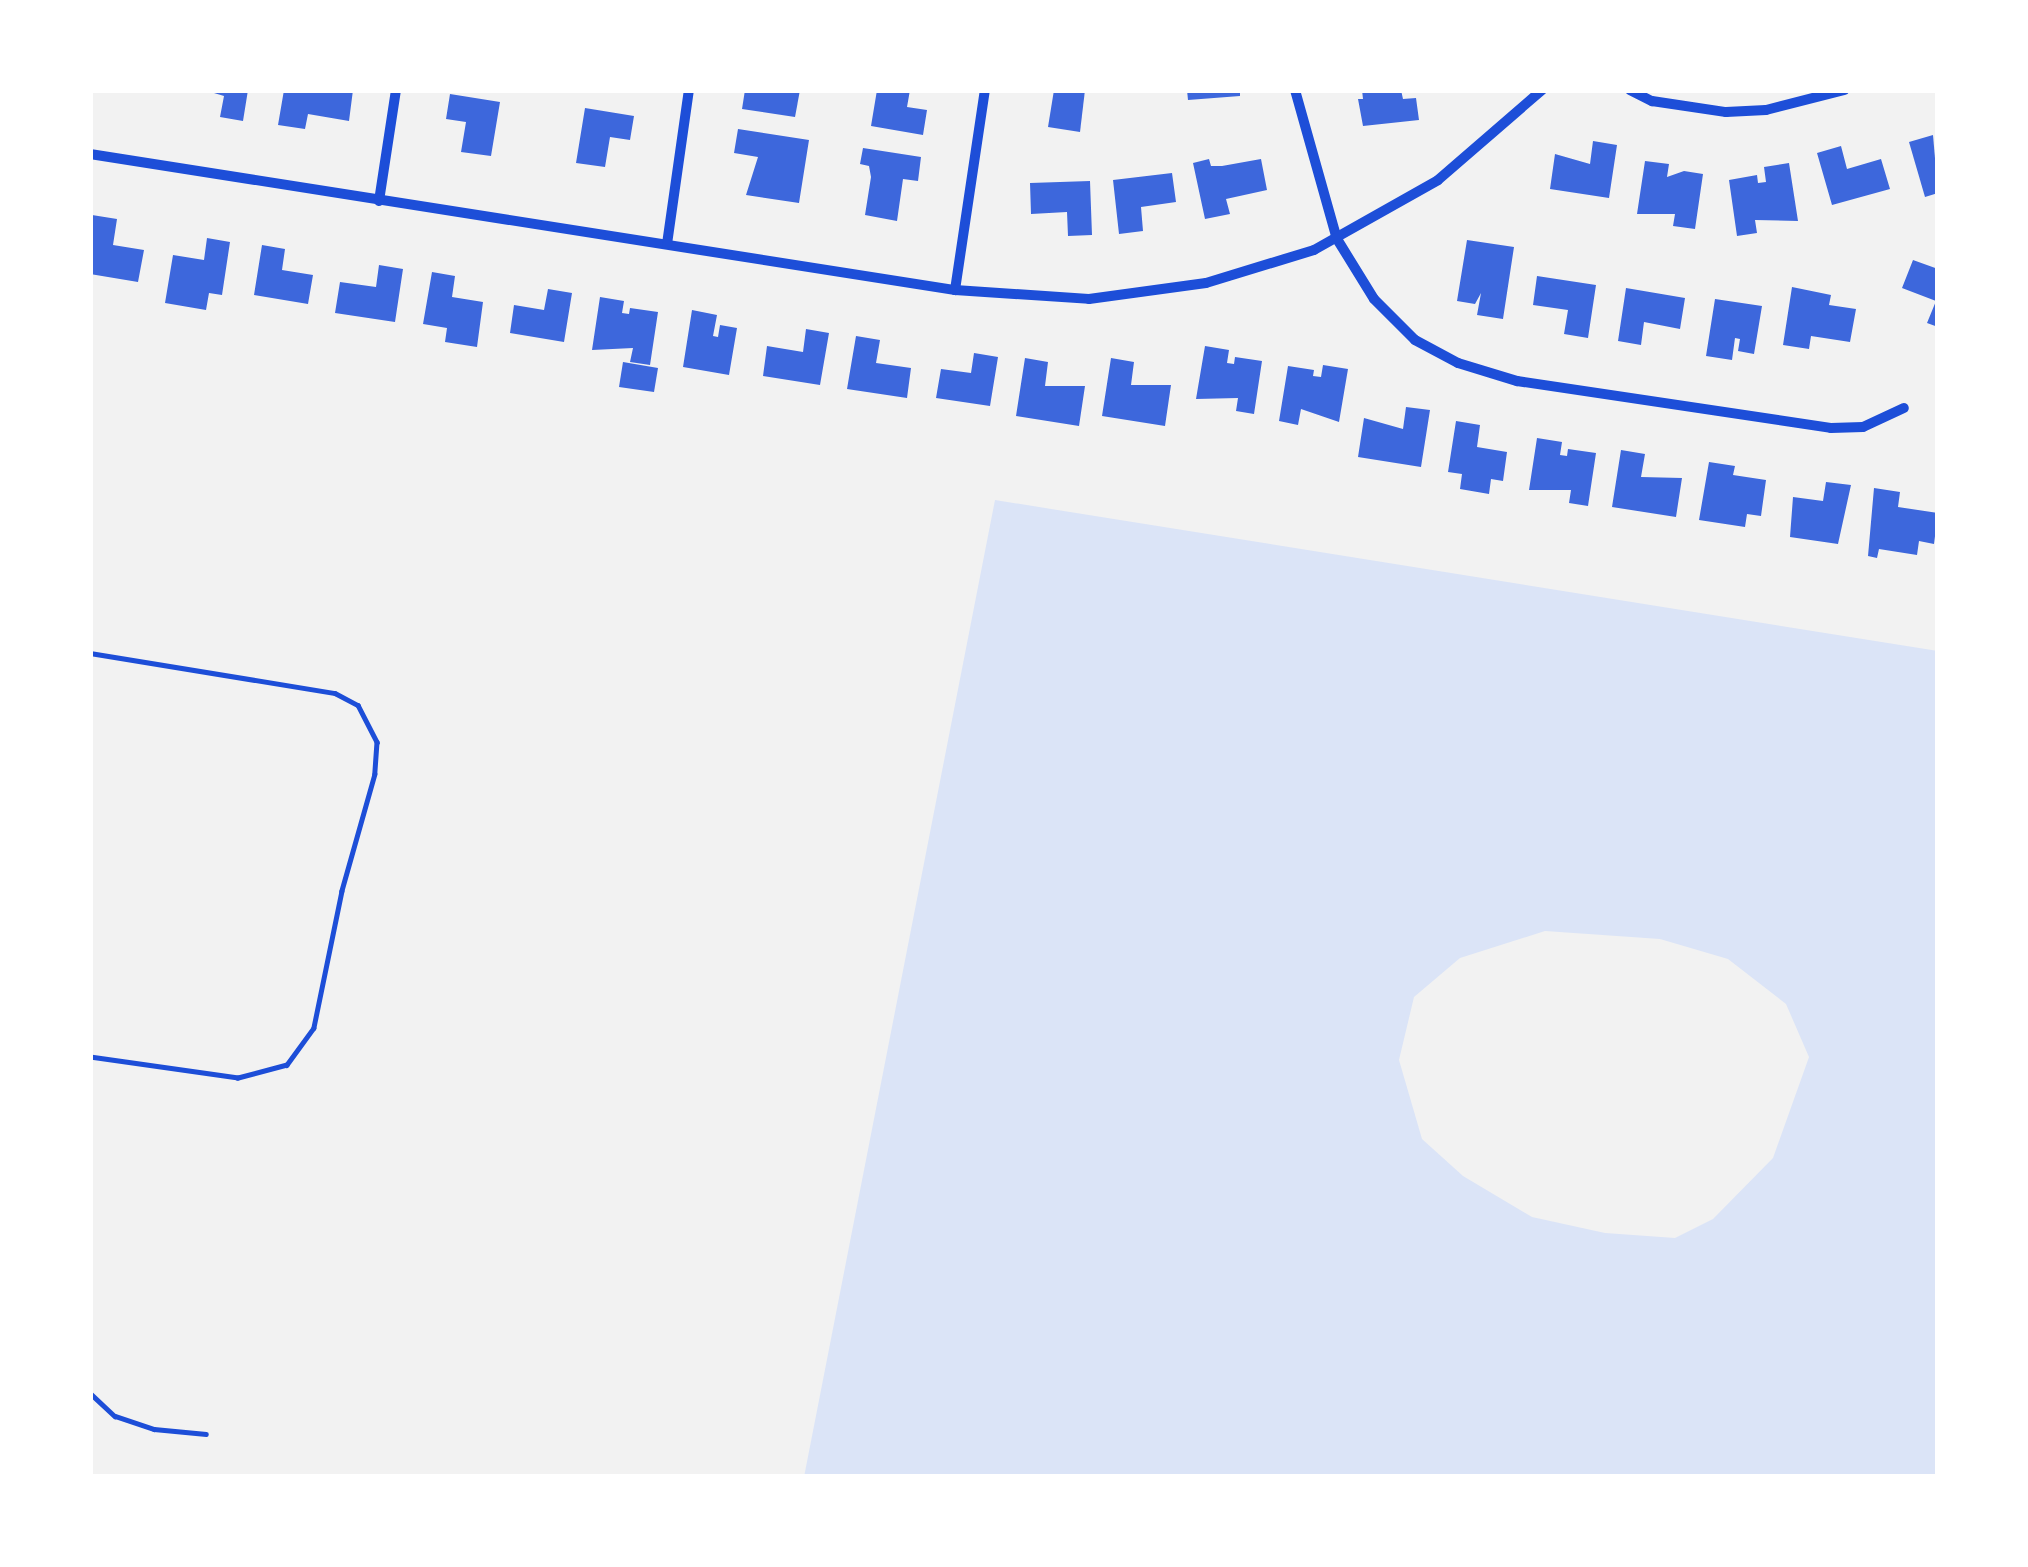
<!DOCTYPE html>
<style>
body{margin:0}
#map{position:relative;width:2028px;height:1567px;overflow:hidden;background:#f2f2f2;font-family:"Space Grotesk",sans-serif}
div>[style]{position:absolute}
[style*='--x']{left:calc(var(--x)*1px);top:calc(var(--y)*1px);width:calc(var(--w)*1px);rotate:calc(var(--a)*1deg)}
.green>*{inset:0;background:#dbe4f7}
.building>*{inset:0;background:#3d67dc}
.service>*{height:4.5px;margin:-2.25px;padding:0 2.25px;transform-origin:2.25px;border-radius:2.25px;background:#1d4ed8}
.minor>*{height:10px;margin:-5px;padding:0 5px;transform-origin:5px;border-radius:5px;background:#1d4ed8}
span{translate:-50% -50%;white-space:nowrap;text-align:center;line-height:1.15;-webkit-text-stroke:10px #fff;paint-order:stroke}
.frame{position:absolute;inset:0;border:93px solid #fff;pointer-events:none}
</style>
<div id="map">
<div class="green">
<i style="clip-path:polygon(evenodd,995px 500px,1938px 651px,1938px 1477px,804px 1477px,995px 500px,1545px 931px,1660px 939px,1728px 959px,1786px 1004px,1809px 1057px,1773px 1158px,1713px 1219px,1675px 1238px,1605px 1233px,1532px 1217px,1463px 1176px,1422px 1139px,1399px 1060px,1414px 997px,1460px 958px,1545px 931px)"></i>
</div>
<div class="building">
<i style="clip-path:polygon(204px 90px,248px 90px,243px 121px,220px 117px,224px 96px)"></i>
<i style="clip-path:polygon(284px 90px,353px 90px,349px 121px,308px 114px,305px 129px,278px 125px)"></i>
<i style="clip-path:polygon(745px 90px,800px 90px,795px 117px,742px 109px)"></i>
<i style="clip-path:polygon(877px 90px,910px 90px,907px 107px,927px 110px,923px 135px,871px 126px)"></i>
<i style="clip-path:polygon(1054px 90px,1085px 90px,1080px 132px,1048px 127px)"></i>
<i style="clip-path:polygon(1187px 90px,1240px 90px,1240px 96px,1188px 100px)"></i>
<i style="clip-path:polygon(1362px 90px,1401px 90px,1403px 99px,1416px 98px,1419px 120px,1363px 126px,1358px 99px,1363px 99px)"></i>
<i style="clip-path:polygon(450px 94px,500px 102px,491px 156px,461px 152px,466px 122px,446px 119px)"></i>
<i style="clip-path:polygon(585px 108px,634px 116px,630px 140px,610px 137px,605px 167px,576px 163px)"></i>
<i style="clip-path:polygon(738px 129px,809px 140px,799px 203px,746px 195px,758px 157px,734px 153px)"></i>
<i style="clip-path:polygon(1933px 135px,1938px 193px,1925px 197px,1909px 142px)"></i>
<i style="clip-path:polygon(1593px 141px,1617px 145px,1609px 198px,1550px 189px,1555px 154px,1590px 164px)"></i>
<i style="clip-path:polygon(1841px 146px,1847px 169px,1881px 159px,1890px 189px,1832px 205px,1817px 153px)"></i>
<i style="clip-path:polygon(863px 148px,921px 157px,918px 181px,903px 179px,897px 221px,865px 215px,871px 177px,869px 166px,860px 164px)"></i>
<i style="clip-path:polygon(1209px 159px,1211px 166px,1222px 166px,1261px 159px,1267px 190px,1226px 199px,1230px 214px,1205px 219px,1193px 163px)"></i>
<i style="clip-path:polygon(1645px 161px,1669px 164px,1667px 177px,1684px 171px,1703px 174px,1695px 229px,1673px 226px,1675px 214px,1637px 214px)"></i>
<i style="clip-path:polygon(1789px 163px,1798px 221px,1755px 220px,1757px 233px,1737px 236px,1729px 180px,1757px 175px,1758px 183px,1766px 182px,1764px 167px)"></i>
<i style="clip-path:polygon(1172px 173px,1176px 202px,1141px 207px,1143px 231px,1119px 234px,1113px 180px)"></i>
<i style="clip-path:polygon(1090px 181px,1092px 235px,1068px 236px,1067px 212px,1031px 214px,1030px 183px)"></i>
<i style="clip-path:polygon(92px 215px,117px 219px,113px 245px,144px 250px,138px 282px,90px 274px)"></i>
<i style="clip-path:polygon(207px 238px,230px 242px,222px 295px,209px 293px,206px 310px,165px 303px,173px 255px,204px 260px)"></i>
<i style="clip-path:polygon(1467px 240px,1514px 247px,1503px 319px,1477px 315px,1481px 293px,1475px 304px,1457px 301px)"></i>
<i style="clip-path:polygon(262px 245px,285px 249px,282px 270px,313px 275px,308px 304px,254px 295px)"></i>
<i style="clip-path:polygon(1913px 260px,1938px 269px,1938px 327px,1927px 323px,1936px 301px,1902px 288px)"></i>
<i style="clip-path:polygon(379px 265px,403px 269px,395px 322px,335px 313px,340px 282px,376px 287px)"></i>
<i style="clip-path:polygon(432px 272px,455px 276px,452px 297px,483px 302px,477px 347px,445px 342px,447px 328px,423px 324px)"></i>
<i style="clip-path:polygon(1537px 276px,1596px 285px,1588px 338px,1564px 334px,1568px 310px,1533px 305px)"></i>
<i style="clip-path:polygon(1792px 287px,1831px 295px,1829px 305px,1856px 309px,1850px 342px,1811px 336px,1809px 349px,1783px 345px)"></i>
<i style="clip-path:polygon(1626px 288px,1685px 298px,1680px 329px,1644px 322px,1641px 345px,1618px 341px)"></i>
<i style="clip-path:polygon(548px 289px,572px 293px,564px 342px,510px 333px,514px 305px,544px 310px)"></i>
<i style="clip-path:polygon(600px 297px,624px 301px,622px 313px,629px 314px,630px 308px,658px 312px,650px 365px,630px 362px,633px 348px,592px 350px)"></i>
<i style="clip-path:polygon(1715px 299px,1762px 306px,1754px 354px,1738px 351px,1740px 339px,1735px 338px,1732px 360px,1706px 356px)"></i>
<i style="clip-path:polygon(692px 310px,717px 315px,713px 336px,718px 337px,720px 325px,737px 328px,729px 375px,683px 367px)"></i>
<i style="clip-path:polygon(806px 329px,829px 333px,820px 385px,763px 376px,767px 346px,803px 352px)"></i>
<i style="clip-path:polygon(856px 336px,880px 340px,876px 363px,911px 368px,907px 398px,847px 389px)"></i>
<i style="clip-path:polygon(1205px 346px,1229px 350px,1227px 363px,1234px 364px,1235px 357px,1262px 361px,1254px 414px,1236px 411px,1238px 398px,1196px 399px)"></i>
<i style="clip-path:polygon(974px 353px,998px 357px,990px 406px,936px 398px,941px 369px,971px 373px)"></i>
<i style="clip-path:polygon(1025px 358px,1048px 362px,1045px 386px,1085px 386px,1079px 426px,1016px 416px)"></i>
<i style="clip-path:polygon(1111px 358px,1134px 362px,1131px 385px,1171px 385px,1165px 426px,1102px 416px)"></i>
<i style="clip-path:polygon(623px 362px,658px 368px,654px 392px,619px 387px)"></i>
<i style="clip-path:polygon(1323px 365px,1348px 369px,1339px 422px,1301px 409px,1298px 425px,1279px 421px,1288px 366px,1314px 370px,1313px 376px,1321px 377px)"></i>
<i style="clip-path:polygon(1406px 407px,1430px 410px,1421px 467px,1358px 457px,1364px 418px,1403px 429px)"></i>
<i style="clip-path:polygon(1456px 421px,1480px 425px,1477px 447px,1507px 452px,1503px 481px,1491px 479px,1489px 494px,1460px 489px,1462px 474px,1448px 472px)"></i>
<i style="clip-path:polygon(1537px 438px,1562px 442px,1560px 455px,1567px 456px,1568px 449px,1596px 453px,1588px 506px,1569px 503px,1571px 490px,1529px 490px)"></i>
<i style="clip-path:polygon(1621px 450px,1645px 454px,1641px 477px,1682px 478px,1676px 517px,1612px 507px)"></i>
<i style="clip-path:polygon(1709px 462px,1735px 466px,1733px 475px,1766px 480px,1761px 516px,1747px 514px,1745px 527px,1699px 520px)"></i>
<i style="clip-path:polygon(1826px 482px,1851px 485px,1838px 544px,1790px 537px,1793px 497px,1823px 501px)"></i>
<i style="clip-path:polygon(1874px 488px,1900px 492px,1898px 507px,1938px 513px,1934px 544px,1919px 541px,1917px 555px,1879px 549px,1877px 558px,1868px 556px)"></i>
</div>
<div class="service">
<i style="--x:90;--y:653;--w:248;--a:9.3"></i>
<i style="--x:335;--y:693;--w:26;--a:28"></i>
<i style="--x:358;--y:705;--w:42;--a:62.8"></i>
<i style="--x:377;--y:742;--w:32;--a:94"></i>
<i style="--x:375;--y:774;--w:122;--a:105.8"></i>
<i style="--x:342;--y:891;--w:140;--a:101.6"></i>
<i style="--x:314;--y:1028;--w:46;--a:126.1"></i>
<i style="--x:287;--y:1065;--w:51;--a:165.1"></i>
<i style="--x:238;--y:1078;--w:149;--a:-171.9"></i>
<i style="--x:90;--y:1393;--w:34;--a:43"></i>
<i style="--x:115;--y:1416;--w:41;--a:18.4"></i>
<i style="--x:154;--y:1429;--w:52;--a:5.5"></i>
</div>
<div class="minor">
<i style="--x:1295;--y:90;--w:155;--a:74.3"></i>
<i style="--x:1337;--y:239;--w:70;--a:58.3"></i>
<i style="--x:1374;--y:299;--w:58;--a:45"></i>
<i style="--x:1415;--y:340;--w:49;--a:28.1"></i>
<i style="--x:1458;--y:363;--w:62;--a:17"></i>
<i style="--x:1517;--y:381;--w:317;--a:8.5"></i>
<i style="--x:1831;--y:428;--w:32;--a:-2"></i>
<i style="--x:1863;--y:427;--w:45;--a:-24.9"></i>
<i style="--x:1630;--y:90;--w:25;--a:27"></i>
<i style="--x:1652;--y:101;--w:75;--a:8.5"></i>
<i style="--x:1726;--y:112;--w:40;--a:-2.9"></i>
<i style="--x:1766;--y:110;--w:81;--a:-14.4"></i>
<i style="--x:90;--y:154;--w:876;--a:8.94"></i>
<i style="--x:955;--y:290;--w:134;--a:3.8"></i>
<i style="--x:1089;--y:299;--w:118;--a:-7.8"></i>
<i style="--x:1206;--y:283;--w:113;--a:-17"></i>
<i style="--x:1314;--y:250;--w:142;--a:-29.4"></i>
<i style="--x:1438;--y:180;--w:138;--a:-40.9"></i>
<i style="--x:379;--y:201;--w:112;--a:-81.3"></i>
<i style="--x:667;--y:244;--w:156;--a:-81.9"></i>
<i style="--x:955;--y:290;--w:202;--a:-81.5"></i>
</div>
<div class="frame"></div>
</div>
